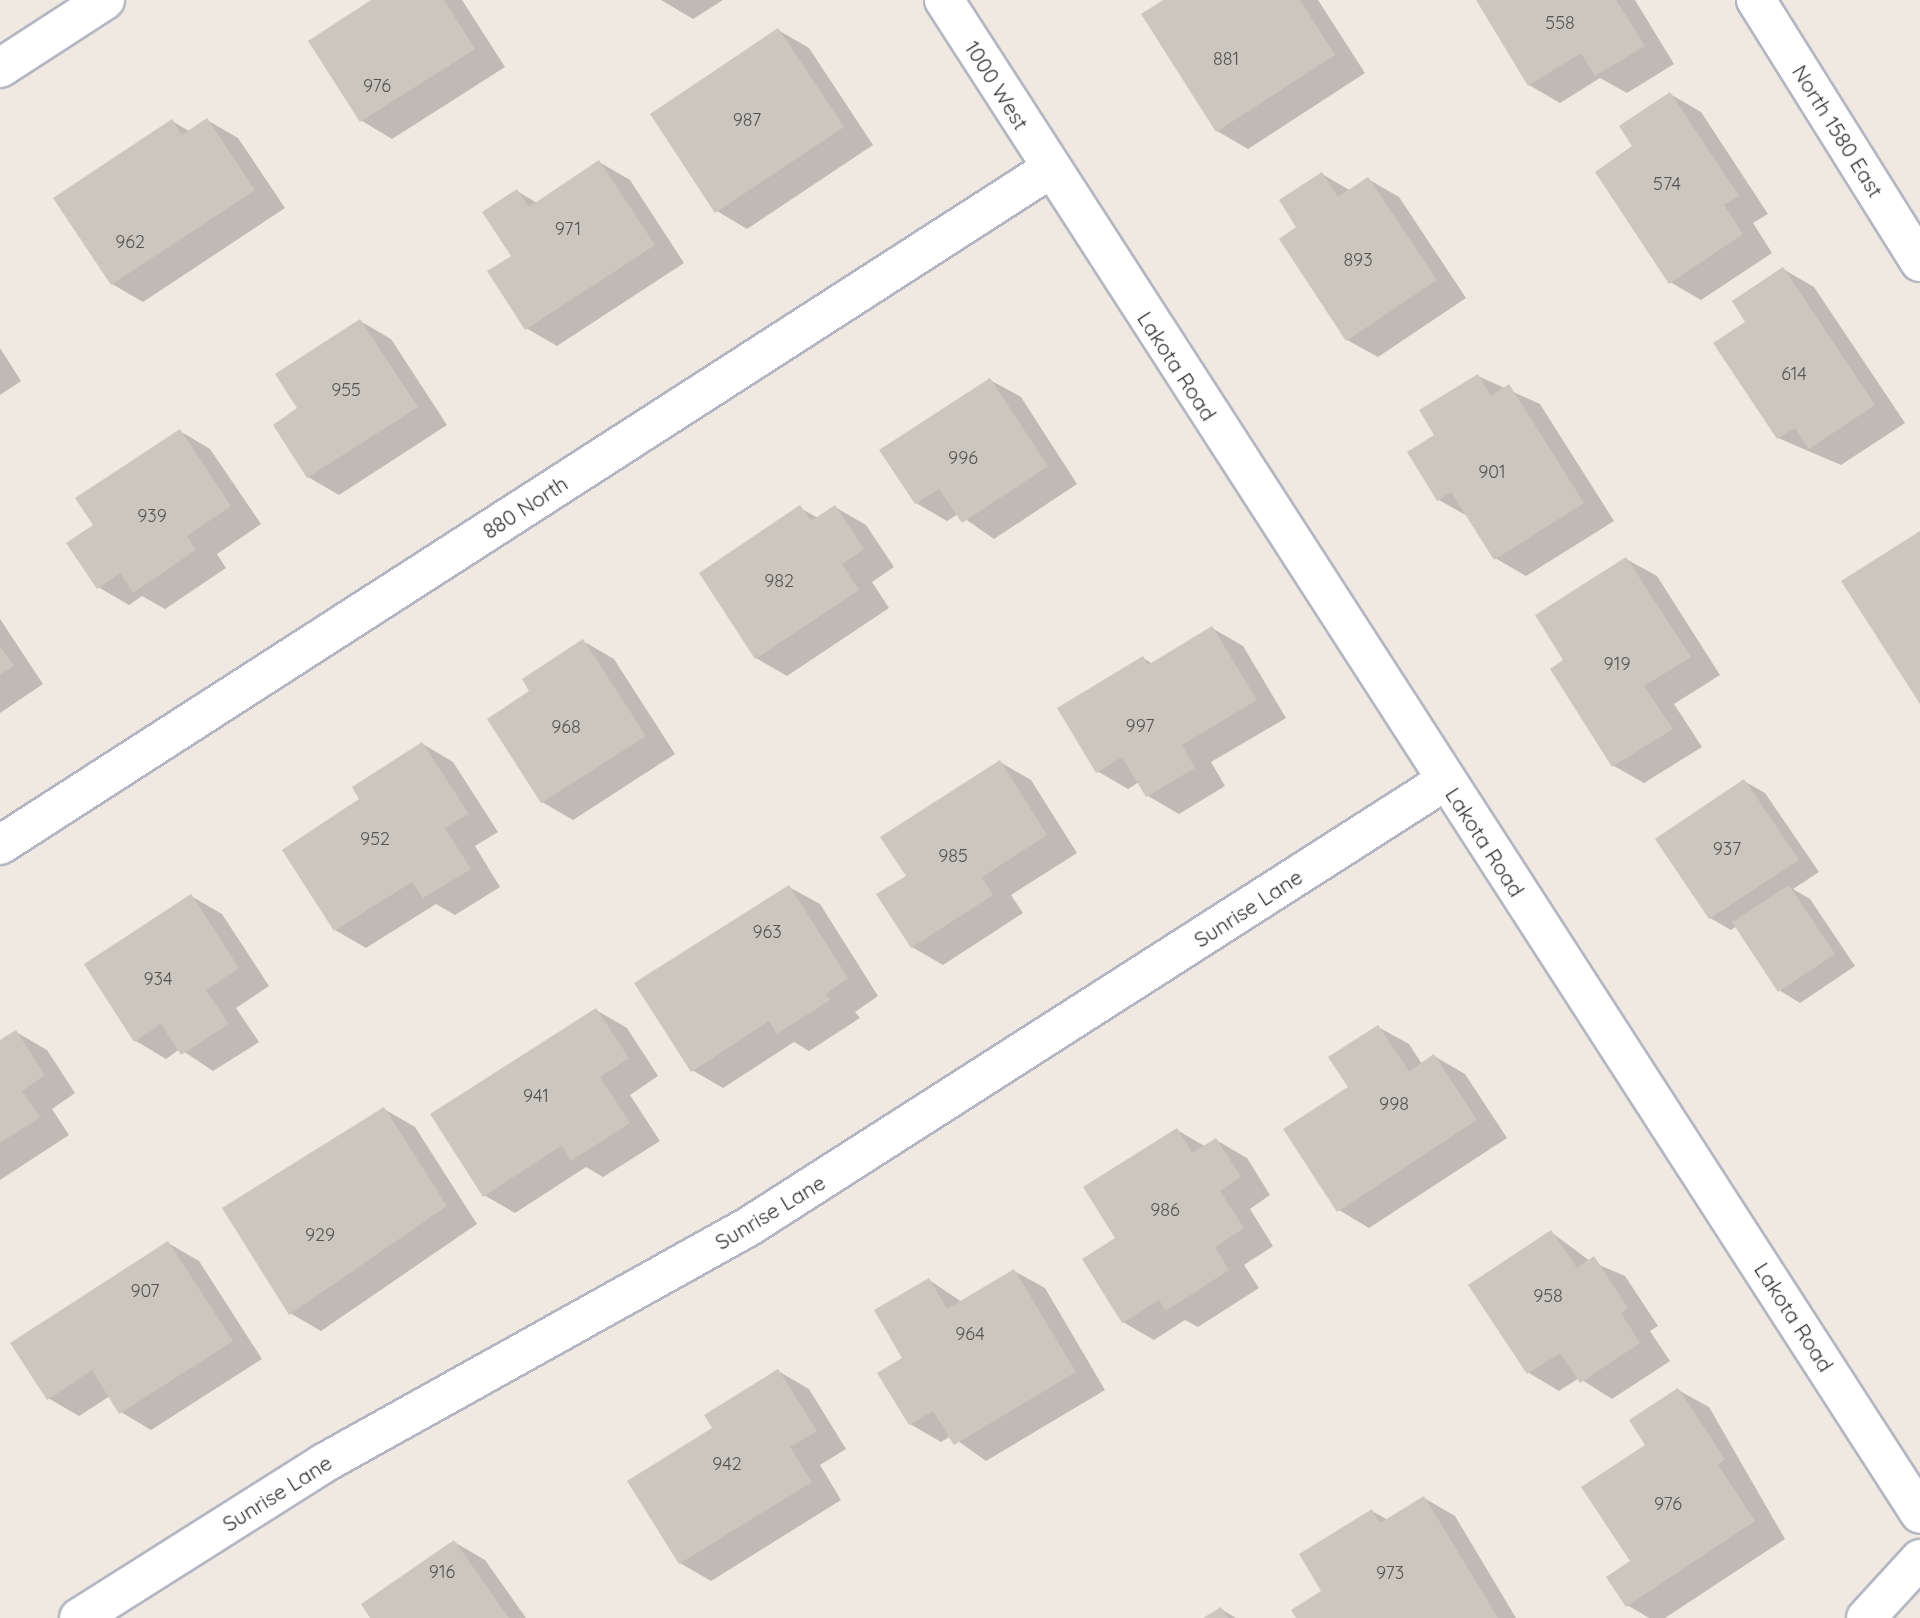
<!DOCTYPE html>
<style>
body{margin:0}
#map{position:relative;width:1920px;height:1618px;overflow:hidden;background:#efe9e1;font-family:Quicksand,sans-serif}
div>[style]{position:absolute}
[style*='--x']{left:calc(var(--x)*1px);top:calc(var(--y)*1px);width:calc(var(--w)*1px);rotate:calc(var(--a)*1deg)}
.shadow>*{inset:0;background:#0003}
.building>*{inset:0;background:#cbc7bf}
.roads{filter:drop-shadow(2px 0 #b4b7c1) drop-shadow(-2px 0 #b4b7c1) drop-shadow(0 2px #b4b7c1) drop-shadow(0 -2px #b4b7c1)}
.street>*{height:38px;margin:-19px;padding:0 19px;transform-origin:19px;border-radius:19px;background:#fff}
span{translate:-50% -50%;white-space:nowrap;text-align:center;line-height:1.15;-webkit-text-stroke:5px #fff;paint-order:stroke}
.number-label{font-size:18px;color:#555452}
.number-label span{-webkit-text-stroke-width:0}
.street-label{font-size:21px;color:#2e2e2e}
</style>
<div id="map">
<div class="shadow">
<i style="clip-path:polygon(374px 0,462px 0,505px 67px,392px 139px,362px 121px,310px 41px)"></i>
<i style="clip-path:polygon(661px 0,723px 0,693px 19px)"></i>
<i style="clip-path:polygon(1167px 0,1318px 0,1365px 73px,1248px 149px,1217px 131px)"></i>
<i style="clip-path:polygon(1478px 0,1635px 0,1674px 64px,1627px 93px,1600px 78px,1560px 103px,1529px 85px)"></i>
<i style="clip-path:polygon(778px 30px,809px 48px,873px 145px,747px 229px,717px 211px)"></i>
<i style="clip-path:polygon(1670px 94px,1701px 112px,1768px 214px,1753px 223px,1772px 253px,1701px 300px,1670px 282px,1635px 146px)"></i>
<i style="clip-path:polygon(207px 120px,238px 138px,285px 208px,143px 302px,112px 284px,172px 121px,189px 131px)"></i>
<i style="clip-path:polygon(599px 162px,630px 180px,684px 263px,557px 346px,526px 328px,513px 256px,517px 191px,537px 203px)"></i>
<i style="clip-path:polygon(1322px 174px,1351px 191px,1368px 179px,1399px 197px,1466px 298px,1378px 357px,1347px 340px,1299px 228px)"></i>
<i style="clip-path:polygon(1783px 269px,1814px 287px,1905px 423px,1841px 465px,1778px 438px,1748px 322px)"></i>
<i style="clip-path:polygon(360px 321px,391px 339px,447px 425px,339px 495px,308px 477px,300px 409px)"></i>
<i style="clip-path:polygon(0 348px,21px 381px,0 395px)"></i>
<i style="clip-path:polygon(1478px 376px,1540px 404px,1614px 521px,1526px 576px,1495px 558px,1469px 517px,1439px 500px,1436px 435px)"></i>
<i style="clip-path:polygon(990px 380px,1021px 397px,1077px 484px,994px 539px,958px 514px,947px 521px,916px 503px)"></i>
<i style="clip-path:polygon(180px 431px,210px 449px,261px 524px,217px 554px,226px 568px,165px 609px,142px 596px,129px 605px,98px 587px,95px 525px)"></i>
<i style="clip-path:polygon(835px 507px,866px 525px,894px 567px,872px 582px,889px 608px,787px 676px,756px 658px,800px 508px,818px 518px)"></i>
<i style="clip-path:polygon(1626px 559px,1657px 576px,1720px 675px,1674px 704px,1702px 747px,1644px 783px,1614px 766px,1566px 660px)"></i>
<i style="clip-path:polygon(0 619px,43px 684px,0 713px)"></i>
<i style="clip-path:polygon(1212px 628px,1243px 646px,1286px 718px,1211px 762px,1225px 786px,1179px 814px,1148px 796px,1139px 782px,1128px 789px,1097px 771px,1143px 658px,1153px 664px)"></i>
<i style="clip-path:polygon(583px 641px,614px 659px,675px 754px,573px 820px,542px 802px,532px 691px)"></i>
<i style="clip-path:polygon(423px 744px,453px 762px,498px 832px,475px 846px,500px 887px,455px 915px,436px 904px,366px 948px,335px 930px,284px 850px,362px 800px)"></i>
<i style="clip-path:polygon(1000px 762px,1031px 780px,1077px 853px,1011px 895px,1023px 913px,943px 965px,912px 947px,908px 877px)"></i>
<i style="clip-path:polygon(1744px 781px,1765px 793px,1819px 872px,1793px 889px,1810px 899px,1855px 966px,1800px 1003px,1779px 990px,1737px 926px,1731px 930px,1710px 918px)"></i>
<i style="clip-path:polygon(789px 887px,820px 904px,878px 996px,855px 1012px,860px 1018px,809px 1051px,794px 1042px,723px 1088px,692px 1070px)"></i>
<i style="clip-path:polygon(191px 896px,222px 914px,269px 986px,236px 1008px,259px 1042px,213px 1071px,180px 1049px,166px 1059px,136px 1041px)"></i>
<i style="clip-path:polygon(596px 1010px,627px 1028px,658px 1076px,630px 1095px,660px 1141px,603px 1177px,586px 1167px,515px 1213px,484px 1195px)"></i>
<i style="clip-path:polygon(1378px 1027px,1409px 1044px,1422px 1064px,1434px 1056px,1465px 1074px,1507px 1138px,1369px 1228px,1339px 1210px,1350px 1087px)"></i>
<i style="clip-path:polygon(16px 1032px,47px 1050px,75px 1093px,52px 1109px,69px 1135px,0 1180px,0 1042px)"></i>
<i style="clip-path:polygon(384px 1109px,415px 1127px,477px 1224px,321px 1331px,290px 1313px)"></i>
<i style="clip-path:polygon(1177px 1130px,1206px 1147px,1216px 1140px,1247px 1158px,1270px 1195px,1250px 1209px,1273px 1246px,1244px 1265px,1259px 1288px,1198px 1327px,1185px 1320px,1154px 1340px,1123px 1322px,1118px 1239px)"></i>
<i style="clip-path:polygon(1551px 1232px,1590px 1261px,1625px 1276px,1658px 1326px,1650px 1331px,1670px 1361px,1612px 1399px,1579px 1378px,1559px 1391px,1529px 1373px,1471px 1285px)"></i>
<i style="clip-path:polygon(168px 1243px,199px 1261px,262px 1359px,151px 1430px,121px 1412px,110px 1396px,79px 1416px,48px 1398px)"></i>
<i style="clip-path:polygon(1014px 1271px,1045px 1288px,1105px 1390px,986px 1461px,951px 1436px,941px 1442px,910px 1424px,929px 1280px,962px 1302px)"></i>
<i style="clip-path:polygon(778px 1371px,809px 1389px,846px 1449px,820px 1465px,841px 1500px,711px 1581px,680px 1563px,715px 1428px)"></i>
<i style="clip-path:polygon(1678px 1390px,1709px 1407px,1785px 1539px,1665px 1618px,1649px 1618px,1627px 1605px,1632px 1561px,1648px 1446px)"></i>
<i style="clip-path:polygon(1424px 1498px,1455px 1516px,1516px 1618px,1298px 1618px,1324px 1592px,1372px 1511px,1388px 1520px)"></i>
<i style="clip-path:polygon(454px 1542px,485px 1560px,526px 1618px,372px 1618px)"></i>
<i style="clip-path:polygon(1221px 1609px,1236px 1618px,1207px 1618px)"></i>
</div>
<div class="building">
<i style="clip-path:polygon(371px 0,444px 0,475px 49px,360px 122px,308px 41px)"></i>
<i style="clip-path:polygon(1163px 0,1300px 0,1335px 55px,1216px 132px,1141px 14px)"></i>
<i style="clip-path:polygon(1476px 0,1616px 0,1645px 46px,1595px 76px,1581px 53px,1528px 86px)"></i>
<i style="clip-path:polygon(778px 28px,844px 127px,715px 213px,650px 114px)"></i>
<i style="clip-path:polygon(1670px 92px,1739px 196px,1724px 205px,1743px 234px,1669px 284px,1595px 172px,1632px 146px,1619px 126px)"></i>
<i style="clip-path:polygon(207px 118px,255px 190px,111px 285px,53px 198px,172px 119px,182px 135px)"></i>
<i style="clip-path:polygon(599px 160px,655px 245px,525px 330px,487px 271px,511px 256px,482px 212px,517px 189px,529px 207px)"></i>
<i style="clip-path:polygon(1322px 172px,1338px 197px,1368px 177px,1437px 280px,1346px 341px,1279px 239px,1296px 227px,1279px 200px)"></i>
<i style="clip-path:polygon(1783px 267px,1875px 405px,1809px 449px,1795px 428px,1777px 439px,1713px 343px,1745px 322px,1732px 301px)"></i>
<i style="clip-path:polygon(360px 319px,418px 407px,307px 478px,273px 425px,297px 408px,275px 374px)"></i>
<i style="clip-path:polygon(1478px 374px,1491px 396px,1509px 384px,1584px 503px,1494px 560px,1451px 492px,1437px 501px,1407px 452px,1434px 435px,1419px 410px)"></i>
<i style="clip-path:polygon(990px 378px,1048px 466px,962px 523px,939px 489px,915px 504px,879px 450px)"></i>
<i style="clip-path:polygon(180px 429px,231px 506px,187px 536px,196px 550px,133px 593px,120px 573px,97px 589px,66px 543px,93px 525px,75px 498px)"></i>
<i style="clip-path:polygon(800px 505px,811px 521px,835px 505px,864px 549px,842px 564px,859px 590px,755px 659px,699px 573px)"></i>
<i style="clip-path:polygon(1920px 531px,1920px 704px,1841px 581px)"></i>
<i style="clip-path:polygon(1626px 557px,1691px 657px,1644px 686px,1673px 729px,1612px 767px,1550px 669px,1563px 660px,1535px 615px)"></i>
<i style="clip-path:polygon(1212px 626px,1257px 700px,1182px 745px,1195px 768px,1146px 797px,1122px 757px,1096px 773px,1057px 708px,1143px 656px,1148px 665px)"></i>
<i style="clip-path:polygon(583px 639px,646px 736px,541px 803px,487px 719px,529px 691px,522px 679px)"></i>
<i style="clip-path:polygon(0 646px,14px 666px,0 675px)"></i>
<i style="clip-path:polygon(422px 742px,469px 814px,445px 828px,471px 869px,423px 898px,412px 882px,334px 931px,282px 850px,359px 799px,352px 787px)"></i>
<i style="clip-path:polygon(1000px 760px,1047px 835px,982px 877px,993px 895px,911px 948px,876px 894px,906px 876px,880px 837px)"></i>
<i style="clip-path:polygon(1744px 779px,1799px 860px,1709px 919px,1655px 839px)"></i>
<i style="clip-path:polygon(789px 885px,848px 978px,826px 994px,830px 1000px,777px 1034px,769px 1021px,691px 1072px,634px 983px)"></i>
<i style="clip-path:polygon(1789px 885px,1835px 954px,1778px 992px,1732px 922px)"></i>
<i style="clip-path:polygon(191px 894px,239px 968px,206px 990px,229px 1024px,181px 1055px,161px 1024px,134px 1042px,84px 964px)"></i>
<i style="clip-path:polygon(596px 1008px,629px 1058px,600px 1077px,630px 1123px,571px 1161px,562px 1145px,483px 1197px,430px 1114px)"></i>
<i style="clip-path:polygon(1378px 1025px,1409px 1071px,1434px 1054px,1477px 1120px,1337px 1212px,1283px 1129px,1348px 1087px,1328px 1057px)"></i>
<i style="clip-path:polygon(16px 1030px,45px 1075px,22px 1091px,40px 1117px,0 1143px,0 1040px)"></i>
<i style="clip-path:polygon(384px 1107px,447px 1206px,289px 1315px,222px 1208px)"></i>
<i style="clip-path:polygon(1177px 1128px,1192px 1153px,1216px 1138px,1241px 1177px,1220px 1191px,1244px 1228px,1215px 1247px,1229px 1270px,1166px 1311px,1159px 1300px,1122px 1323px,1082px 1259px,1115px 1238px,1083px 1187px)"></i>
<i style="clip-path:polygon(1551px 1230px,1577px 1268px,1594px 1256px,1628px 1308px,1621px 1313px,1640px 1343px,1580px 1383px,1560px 1353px,1527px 1374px,1468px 1285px)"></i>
<i style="clip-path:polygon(168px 1241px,233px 1341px,119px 1414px,92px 1370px,47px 1400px,10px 1343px)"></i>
<i style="clip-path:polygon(1014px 1269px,1076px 1372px,954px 1445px,933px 1411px,909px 1425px,877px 1373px,902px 1358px,874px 1310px,929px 1278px,947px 1309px)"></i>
<i style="clip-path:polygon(778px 1369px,817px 1431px,790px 1447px,812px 1482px,679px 1564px,627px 1481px,712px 1428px,704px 1415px)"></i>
<i style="clip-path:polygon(1678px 1388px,1725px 1459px,1718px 1465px,1755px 1521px,1626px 1607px,1606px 1577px,1630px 1561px,1581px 1487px,1645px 1445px,1629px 1420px)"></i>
<i style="clip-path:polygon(1424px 1496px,1498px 1618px,1296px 1618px,1291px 1610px,1321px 1591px,1299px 1554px,1372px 1509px,1380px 1523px)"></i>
<i style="clip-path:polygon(454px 1540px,509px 1618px,370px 1618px,361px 1604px)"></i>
<i style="clip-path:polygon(1221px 1607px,1228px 1618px,1203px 1618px)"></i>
</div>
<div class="roads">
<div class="street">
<i style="--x:944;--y:0;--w:1801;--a:57.19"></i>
<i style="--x:1756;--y:0;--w:309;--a:58"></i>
<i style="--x:0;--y:68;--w:125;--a:-32.9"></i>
<i style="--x:0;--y:845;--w:1249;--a:-32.77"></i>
<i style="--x:79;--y:1618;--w:290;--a:-32.3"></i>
<i style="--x:324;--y:1463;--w:485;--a:-29.1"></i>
<i style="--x:748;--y:1227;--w:827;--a:-32.61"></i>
<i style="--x:1866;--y:1618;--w:80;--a:-47.5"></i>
</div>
</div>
<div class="number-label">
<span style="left:1560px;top:23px">558</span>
<span style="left:1226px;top:59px">881</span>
<span style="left:377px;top:86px">976</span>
<span style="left:747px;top:120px">987</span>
<span style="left:1667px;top:184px">574</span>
<span style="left:568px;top:229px">971</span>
<span style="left:130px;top:242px">962</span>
<span style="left:1358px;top:260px">893</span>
<span style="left:1794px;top:374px">614</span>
<span style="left:346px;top:390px">955</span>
<span style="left:963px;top:458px">996</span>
<span style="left:1492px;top:472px">901</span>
<span style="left:152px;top:516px">939</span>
<span style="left:779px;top:581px">982</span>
<span style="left:1617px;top:664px">919</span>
<span style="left:1140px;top:726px">997</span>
<span style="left:566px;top:727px">968</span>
<span style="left:375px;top:839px">952</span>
<span style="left:1727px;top:849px">937</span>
<span style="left:953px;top:856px">985</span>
<span style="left:767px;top:932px">963</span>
<span style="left:158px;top:979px">934</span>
<span style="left:536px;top:1096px">941</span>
<span style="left:1394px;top:1104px">998</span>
<span style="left:1165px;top:1210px">986</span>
<span style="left:320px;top:1235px">929</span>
<span style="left:145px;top:1291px">907</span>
<span style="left:1548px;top:1296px">958</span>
<span style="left:970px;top:1334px">964</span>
<span style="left:727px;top:1464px">942</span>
<span style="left:1668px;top:1504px">976</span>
<span style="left:442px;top:1572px">916</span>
<span style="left:1390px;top:1573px">973</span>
</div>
<div class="street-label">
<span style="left:997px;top:85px;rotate:58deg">1000 West</span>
<span style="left:1838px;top:131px;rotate:58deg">North 1580 East</span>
<span style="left:1177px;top:366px;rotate:57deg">Lakota Road</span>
<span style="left:525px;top:507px;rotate:-33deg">880 North</span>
<span style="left:1485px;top:842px;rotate:57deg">Lakota Road</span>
<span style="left:1248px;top:908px;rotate:-33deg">Sunrise Lane</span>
<span style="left:770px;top:1212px;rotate:-31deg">Sunrise Lane</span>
<span style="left:1794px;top:1317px;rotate:57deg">Lakota Road</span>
<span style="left:277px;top:1493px;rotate:-32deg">Sunrise Lane</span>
</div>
</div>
